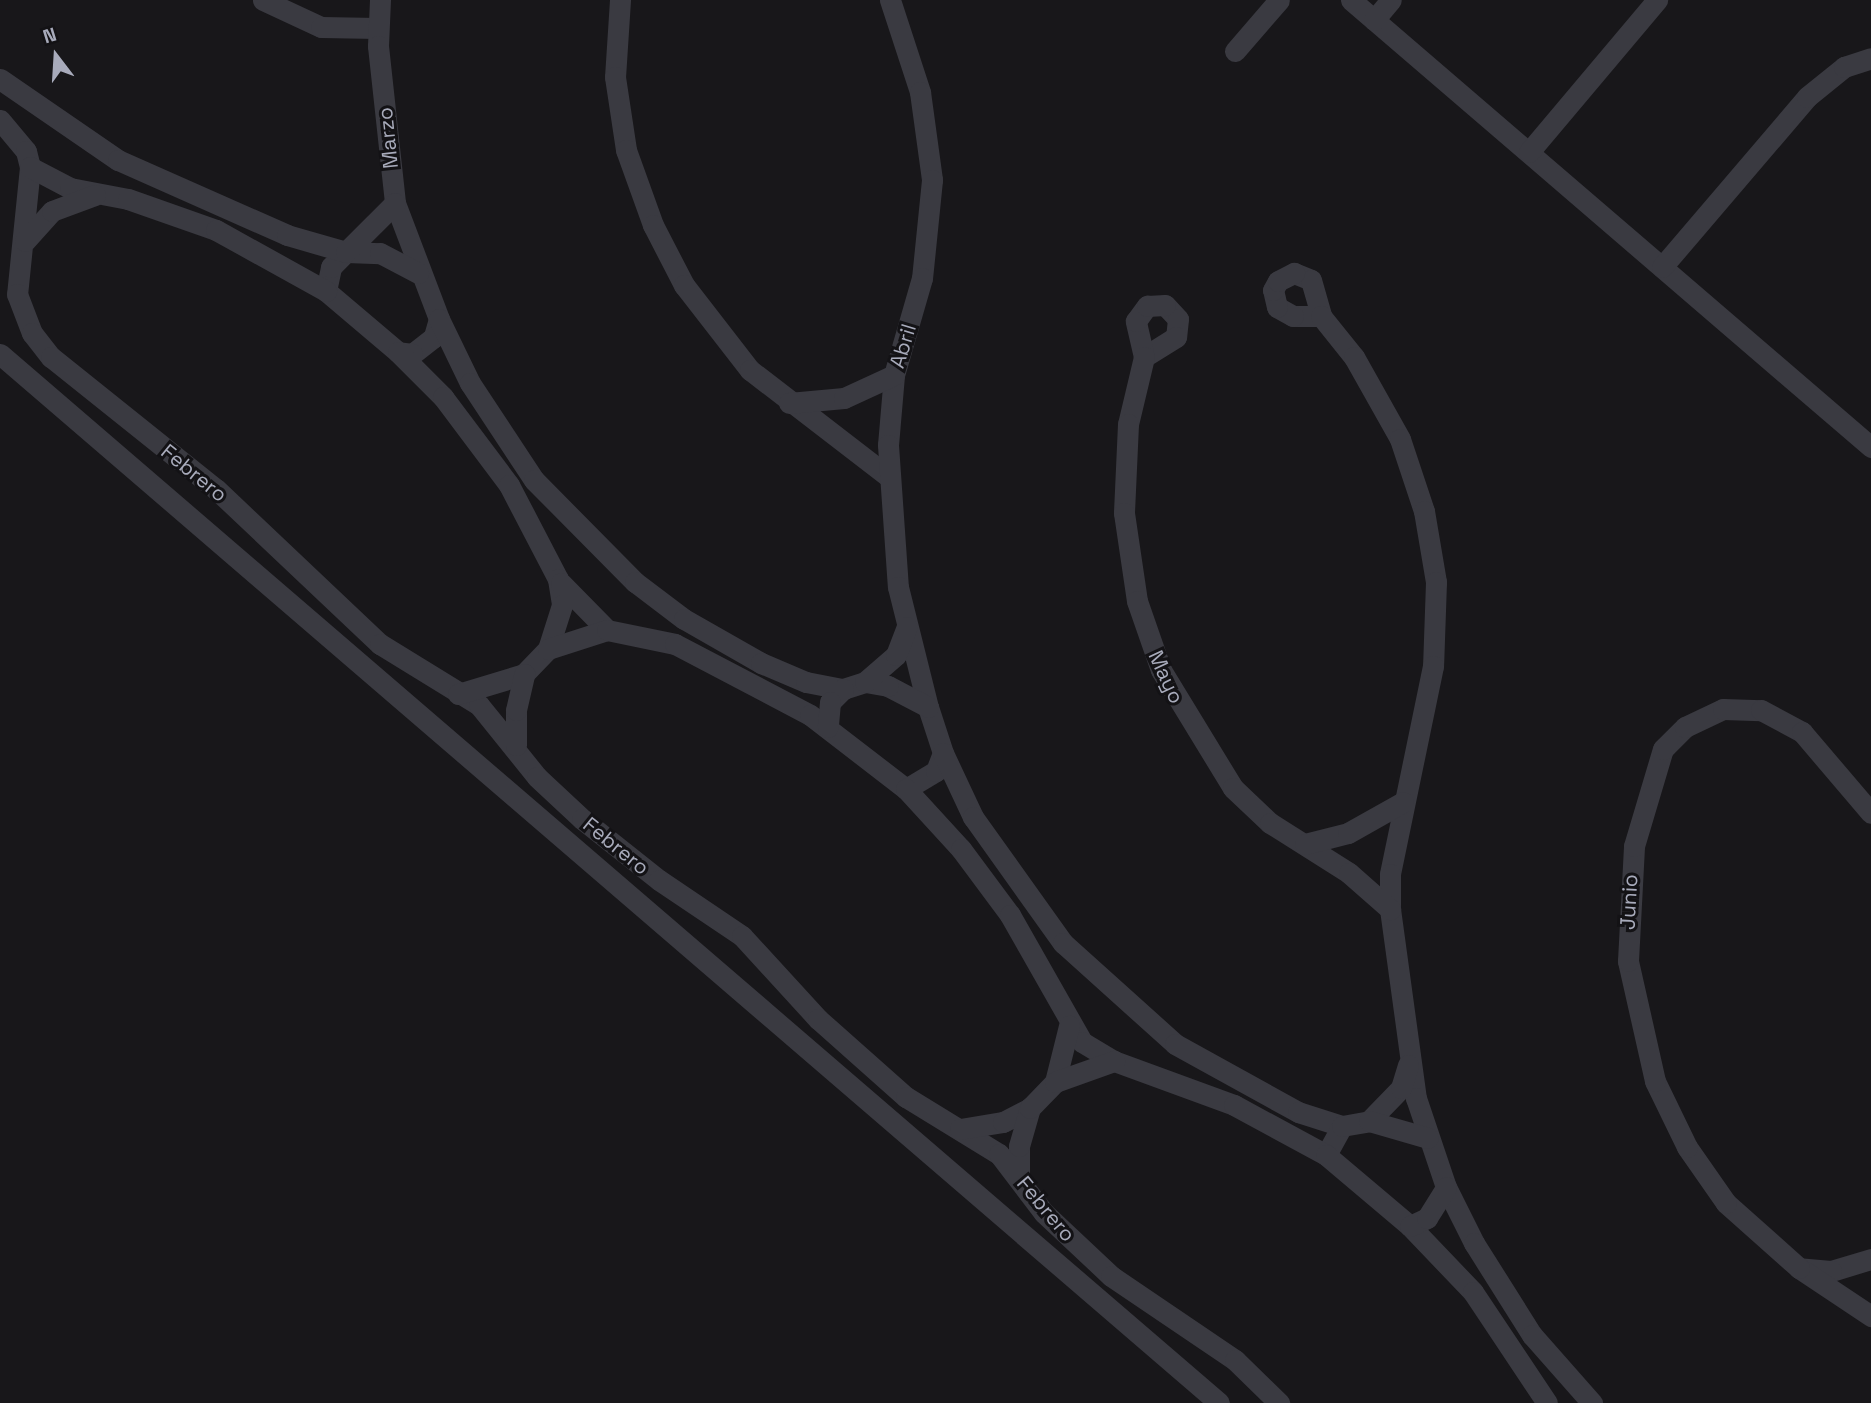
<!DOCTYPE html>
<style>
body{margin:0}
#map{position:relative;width:1871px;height:1403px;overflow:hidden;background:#18171a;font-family:"Space Grotesk",sans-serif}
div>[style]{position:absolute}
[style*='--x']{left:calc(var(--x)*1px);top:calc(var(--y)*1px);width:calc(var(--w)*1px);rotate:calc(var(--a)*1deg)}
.minor>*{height:21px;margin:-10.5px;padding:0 10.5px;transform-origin:10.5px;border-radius:10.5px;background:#3a3a41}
span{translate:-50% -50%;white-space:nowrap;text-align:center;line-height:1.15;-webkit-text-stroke:6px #131215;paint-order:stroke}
.street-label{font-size:21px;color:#a8abbb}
.north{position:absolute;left:21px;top:21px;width:70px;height:70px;-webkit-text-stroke:5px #131215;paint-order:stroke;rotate:343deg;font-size:19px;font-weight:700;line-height:28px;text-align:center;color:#a8abbb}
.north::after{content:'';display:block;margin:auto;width:24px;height:32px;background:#a8abbb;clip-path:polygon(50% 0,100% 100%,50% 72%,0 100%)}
</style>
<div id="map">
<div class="minor">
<i style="--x:263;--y:0;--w:64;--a:25"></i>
<i style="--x:321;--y:27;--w:56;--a:1"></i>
<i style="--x:380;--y:0;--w:46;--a:92.5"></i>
<i style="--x:378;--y:46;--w:158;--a:83.8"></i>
<i style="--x:395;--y:203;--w:124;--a:69.2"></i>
<i style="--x:439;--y:319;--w:19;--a:106"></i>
<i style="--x:434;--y:337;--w:28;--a:142"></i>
<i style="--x:412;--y:354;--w:14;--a:-172"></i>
<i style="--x:398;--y:352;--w:94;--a:-139.7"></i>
<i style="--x:326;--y:291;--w:25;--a:-78"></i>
<i style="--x:331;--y:267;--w:21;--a:-45"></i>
<i style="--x:346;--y:252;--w:34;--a:2"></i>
<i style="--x:380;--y:253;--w:43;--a:27.8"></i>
<i style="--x:620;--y:0;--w:77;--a:93.7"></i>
<i style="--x:615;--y:77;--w:74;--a:81.4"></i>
<i style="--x:626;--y:150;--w:80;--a:70.2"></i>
<i style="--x:653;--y:225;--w:68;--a:62.7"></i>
<i style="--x:684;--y:285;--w:108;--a:52.2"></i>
<i style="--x:750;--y:370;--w:175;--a:37.6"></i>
<i style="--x:890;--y:0;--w:97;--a:71.9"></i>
<i style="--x:920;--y:92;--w:89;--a:82.2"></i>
<i style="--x:932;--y:180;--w:99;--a:95.8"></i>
<i style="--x:922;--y:278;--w:101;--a:106.1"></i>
<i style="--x:894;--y:375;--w:70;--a:94.9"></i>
<i style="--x:888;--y:445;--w:142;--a:86"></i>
<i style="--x:898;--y:587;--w:124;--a:76"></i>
<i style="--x:1351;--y:0;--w:686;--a:40.68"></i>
<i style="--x:1374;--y:20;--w:26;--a:-50"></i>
<i style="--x:1235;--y:51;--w:67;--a:-49.2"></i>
<i style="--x:0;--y:79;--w:143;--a:34.5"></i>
<i style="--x:118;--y:160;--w:185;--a:23.9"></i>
<i style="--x:287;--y:235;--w:61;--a:16.1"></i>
<i style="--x:346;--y:252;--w:69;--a:-45"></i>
<i style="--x:0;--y:120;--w:40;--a:50"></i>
<i style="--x:26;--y:151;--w:16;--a:76"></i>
<i style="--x:30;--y:167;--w:128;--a:95.8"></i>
<i style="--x:17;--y:294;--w:42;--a:69"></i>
<i style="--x:32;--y:333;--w:31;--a:52"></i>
<i style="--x:51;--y:357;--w:211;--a:38.7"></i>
<i style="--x:216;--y:489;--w:226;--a:43.4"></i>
<i style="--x:380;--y:644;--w:116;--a:31.6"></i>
<i style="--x:479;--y:705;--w:92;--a:51.1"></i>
<i style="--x:537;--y:777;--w:62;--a:43"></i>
<i style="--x:582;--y:819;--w:98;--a:38.4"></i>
<i style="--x:659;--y:880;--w:100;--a:34"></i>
<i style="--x:742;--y:936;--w:113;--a:47.5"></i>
<i style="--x:818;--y:1019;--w:118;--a:41.6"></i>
<i style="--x:906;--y:1097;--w:109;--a:31.5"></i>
<i style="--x:999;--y:1154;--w:74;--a:52.7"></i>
<i style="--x:1044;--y:1213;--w:92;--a:43.2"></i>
<i style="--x:1111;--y:1276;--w:150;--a:34.1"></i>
<i style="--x:1235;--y:1360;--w:62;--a:44.3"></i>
<i style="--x:1529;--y:152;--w:199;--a:-49.9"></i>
<i style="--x:30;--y:167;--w:45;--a:27.7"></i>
<i style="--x:70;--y:188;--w:59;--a:10.7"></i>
<i style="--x:128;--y:199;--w:93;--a:19.4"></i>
<i style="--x:216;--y:230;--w:126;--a:29"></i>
<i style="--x:25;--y:241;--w:40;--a:-48"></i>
<i style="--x:52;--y:211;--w:46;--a:-20.4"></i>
<i style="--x:1662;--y:267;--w:223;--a:-49.5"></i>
<i style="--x:1807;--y:97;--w:48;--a:-39"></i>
<i style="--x:1844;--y:67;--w:28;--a:-18"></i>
<i style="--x:1294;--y:273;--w:18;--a:22"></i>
<i style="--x:1311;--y:280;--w:37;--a:74"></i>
<i style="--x:1321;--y:316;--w:28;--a:180"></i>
<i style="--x:1293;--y:316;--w:18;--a:-151"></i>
<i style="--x:1277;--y:307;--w:17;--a:-103"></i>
<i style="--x:1273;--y:290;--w:10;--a:-61"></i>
<i style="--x:1278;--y:281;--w:18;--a:-27"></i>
<i style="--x:1165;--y:305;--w:19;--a:47"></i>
<i style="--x:1178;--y:319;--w:18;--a:96"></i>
<i style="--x:1176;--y:337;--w:38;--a:148"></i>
<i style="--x:1144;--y:357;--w:37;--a:-103"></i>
<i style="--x:1136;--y:321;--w:19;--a:-54"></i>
<i style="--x:1147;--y:306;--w:18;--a:-3"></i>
<i style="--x:1321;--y:316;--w:53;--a:51.2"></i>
<i style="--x:1354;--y:357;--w:94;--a:60.7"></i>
<i style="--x:1400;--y:439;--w:76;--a:71.6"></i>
<i style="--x:1424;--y:511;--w:72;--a:80.4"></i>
<i style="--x:1436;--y:582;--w:84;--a:92"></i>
<i style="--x:1433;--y:666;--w:212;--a:101.7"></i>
<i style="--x:1390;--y:874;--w:35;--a:90"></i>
<i style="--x:1390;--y:909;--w:191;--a:82.2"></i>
<i style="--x:1416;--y:1098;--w:94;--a:71.4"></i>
<i style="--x:1446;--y:1187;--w:63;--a:63.4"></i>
<i style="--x:1474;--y:1243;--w:109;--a:57.8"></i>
<i style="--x:1532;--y:1335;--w:91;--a:48.6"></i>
<i style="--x:439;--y:319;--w:71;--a:64.2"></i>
<i style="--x:470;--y:383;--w:116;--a:56.6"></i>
<i style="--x:534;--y:480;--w:144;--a:45.3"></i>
<i style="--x:635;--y:582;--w:61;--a:37.1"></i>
<i style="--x:684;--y:619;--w:89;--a:29.7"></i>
<i style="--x:761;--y:663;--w:49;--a:22.9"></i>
<i style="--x:806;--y:682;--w:38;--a:11"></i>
<i style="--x:398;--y:352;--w:64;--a:45"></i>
<i style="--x:443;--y:397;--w:110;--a:53.1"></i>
<i style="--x:509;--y:485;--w:106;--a:62.5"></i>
<i style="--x:558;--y:579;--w:26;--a:81"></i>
<i style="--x:562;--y:605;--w:46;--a:107.7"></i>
<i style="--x:548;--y:649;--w:35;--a:134"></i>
<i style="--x:524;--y:674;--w:69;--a:163.1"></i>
<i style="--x:0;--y:354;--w:1608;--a:40.71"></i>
<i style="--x:1144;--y:357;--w:69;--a:103.4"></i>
<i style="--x:1128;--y:424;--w:89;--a:92.6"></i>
<i style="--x:1124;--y:513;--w:89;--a:81.6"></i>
<i style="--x:1137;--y:601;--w:73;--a:70.8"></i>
<i style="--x:1161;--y:670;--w:138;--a:58.6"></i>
<i style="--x:1233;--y:788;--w:51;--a:43.4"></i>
<i style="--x:1270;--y:823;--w:93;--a:32.3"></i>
<i style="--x:1349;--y:873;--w:55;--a:41.3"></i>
<i style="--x:789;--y:403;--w:55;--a:-5.2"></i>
<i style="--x:844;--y:398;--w:55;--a:-24.7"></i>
<i style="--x:561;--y:583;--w:66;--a:45.6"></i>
<i style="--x:548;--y:649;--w:62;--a:-17.9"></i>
<i style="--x:607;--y:630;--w:69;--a:11.6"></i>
<i style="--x:675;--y:644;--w:153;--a:27.7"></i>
<i style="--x:810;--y:715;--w:121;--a:37.6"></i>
<i style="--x:906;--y:789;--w:35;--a:-31"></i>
<i style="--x:936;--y:771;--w:19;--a:-69"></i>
<i style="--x:943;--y:753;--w:48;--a:-108.1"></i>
<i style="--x:928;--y:707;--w:45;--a:-152.3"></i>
<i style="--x:888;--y:686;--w:23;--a:-170"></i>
<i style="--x:865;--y:682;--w:23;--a:162"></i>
<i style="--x:843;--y:689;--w:18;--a:135"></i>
<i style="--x:830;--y:702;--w:25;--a:95"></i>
<i style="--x:865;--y:682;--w:41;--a:-41.1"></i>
<i style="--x:896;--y:655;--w:30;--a:-69"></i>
<i style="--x:516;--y:745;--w:35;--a:-90"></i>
<i style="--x:516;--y:710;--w:37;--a:-77"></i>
<i style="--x:943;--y:753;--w:71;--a:64.9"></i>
<i style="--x:973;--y:817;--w:155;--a:54.5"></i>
<i style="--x:1063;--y:943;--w:151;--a:42"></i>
<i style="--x:1175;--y:1044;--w:141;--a:28.9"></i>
<i style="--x:1298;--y:1112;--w:46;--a:17.7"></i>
<i style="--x:1342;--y:1126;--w:33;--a:119"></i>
<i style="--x:906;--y:789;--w:81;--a:47.5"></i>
<i style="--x:961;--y:849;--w:82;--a:53.4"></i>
<i style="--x:1010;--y:915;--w:146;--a:60.4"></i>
<i style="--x:1082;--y:1042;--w:37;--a:31"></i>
<i style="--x:1114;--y:1061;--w:128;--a:20.1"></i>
<i style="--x:1234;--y:1105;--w:105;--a:28.5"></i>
<i style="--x:1326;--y:1155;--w:110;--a:40.2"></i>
<i style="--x:1410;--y:1226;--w:91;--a:46.3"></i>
<i style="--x:1473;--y:1292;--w:133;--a:56.3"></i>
<i style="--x:1305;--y:844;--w:44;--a:-14.3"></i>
<i style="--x:1348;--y:833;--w:63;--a:-29.4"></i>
<i style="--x:1055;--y:1082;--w:58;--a:-76"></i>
<i style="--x:1369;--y:1121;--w:46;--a:-45.9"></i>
<i style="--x:1401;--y:1088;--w:24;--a:-73"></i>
<i style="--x:1342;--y:1126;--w:27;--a:-10"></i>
<i style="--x:1369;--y:1121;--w:61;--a:16.1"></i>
<i style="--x:960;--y:1129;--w:44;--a:-9.2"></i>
<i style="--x:1003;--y:1122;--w:30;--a:-27"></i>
<i style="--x:1019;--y:1177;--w:31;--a:-90"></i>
<i style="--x:1019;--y:1146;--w:40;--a:-74"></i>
<i style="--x:1030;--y:1108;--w:36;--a:-46"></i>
<i style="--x:1055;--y:1082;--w:63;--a:-19.6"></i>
<i style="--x:1410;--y:1226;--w:19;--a:-25"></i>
<i style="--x:1427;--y:1218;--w:36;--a:-58"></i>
<i style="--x:1871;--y:1259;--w:42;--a:163.3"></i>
<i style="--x:1831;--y:1271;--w:32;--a:-175"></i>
<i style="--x:1799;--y:1268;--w:87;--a:33.7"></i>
<i style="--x:1799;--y:1268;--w:98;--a:-138.3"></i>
<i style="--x:1726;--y:1203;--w:68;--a:-124.9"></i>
<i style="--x:1687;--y:1147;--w:73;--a:-115.9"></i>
<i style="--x:1655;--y:1081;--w:123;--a:-102.7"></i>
<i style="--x:1628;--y:961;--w:115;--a:-87"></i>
<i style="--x:1634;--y:846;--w:101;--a:-73.4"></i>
<i style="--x:1663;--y:749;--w:31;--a:-45"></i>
<i style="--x:1685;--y:727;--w:42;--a:-25.3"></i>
<i style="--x:1723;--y:709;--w:38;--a:2"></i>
<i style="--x:1761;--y:710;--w:47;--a:28.2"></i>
<i style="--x:1802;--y:732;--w:106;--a:49.6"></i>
</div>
<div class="street-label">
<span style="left:388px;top:138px;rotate:-96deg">Marzo</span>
<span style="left:903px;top:346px;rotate:-73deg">Abril</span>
<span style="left:194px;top:473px;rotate:39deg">Febrero</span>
<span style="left:1166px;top:677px;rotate:65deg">Mayo</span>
<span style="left:616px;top:846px;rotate:39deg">Febrero</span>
<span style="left:1629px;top:902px;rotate:-87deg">Junio</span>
<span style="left:1046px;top:1209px;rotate:50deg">Febrero</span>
</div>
<div class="north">N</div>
</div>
